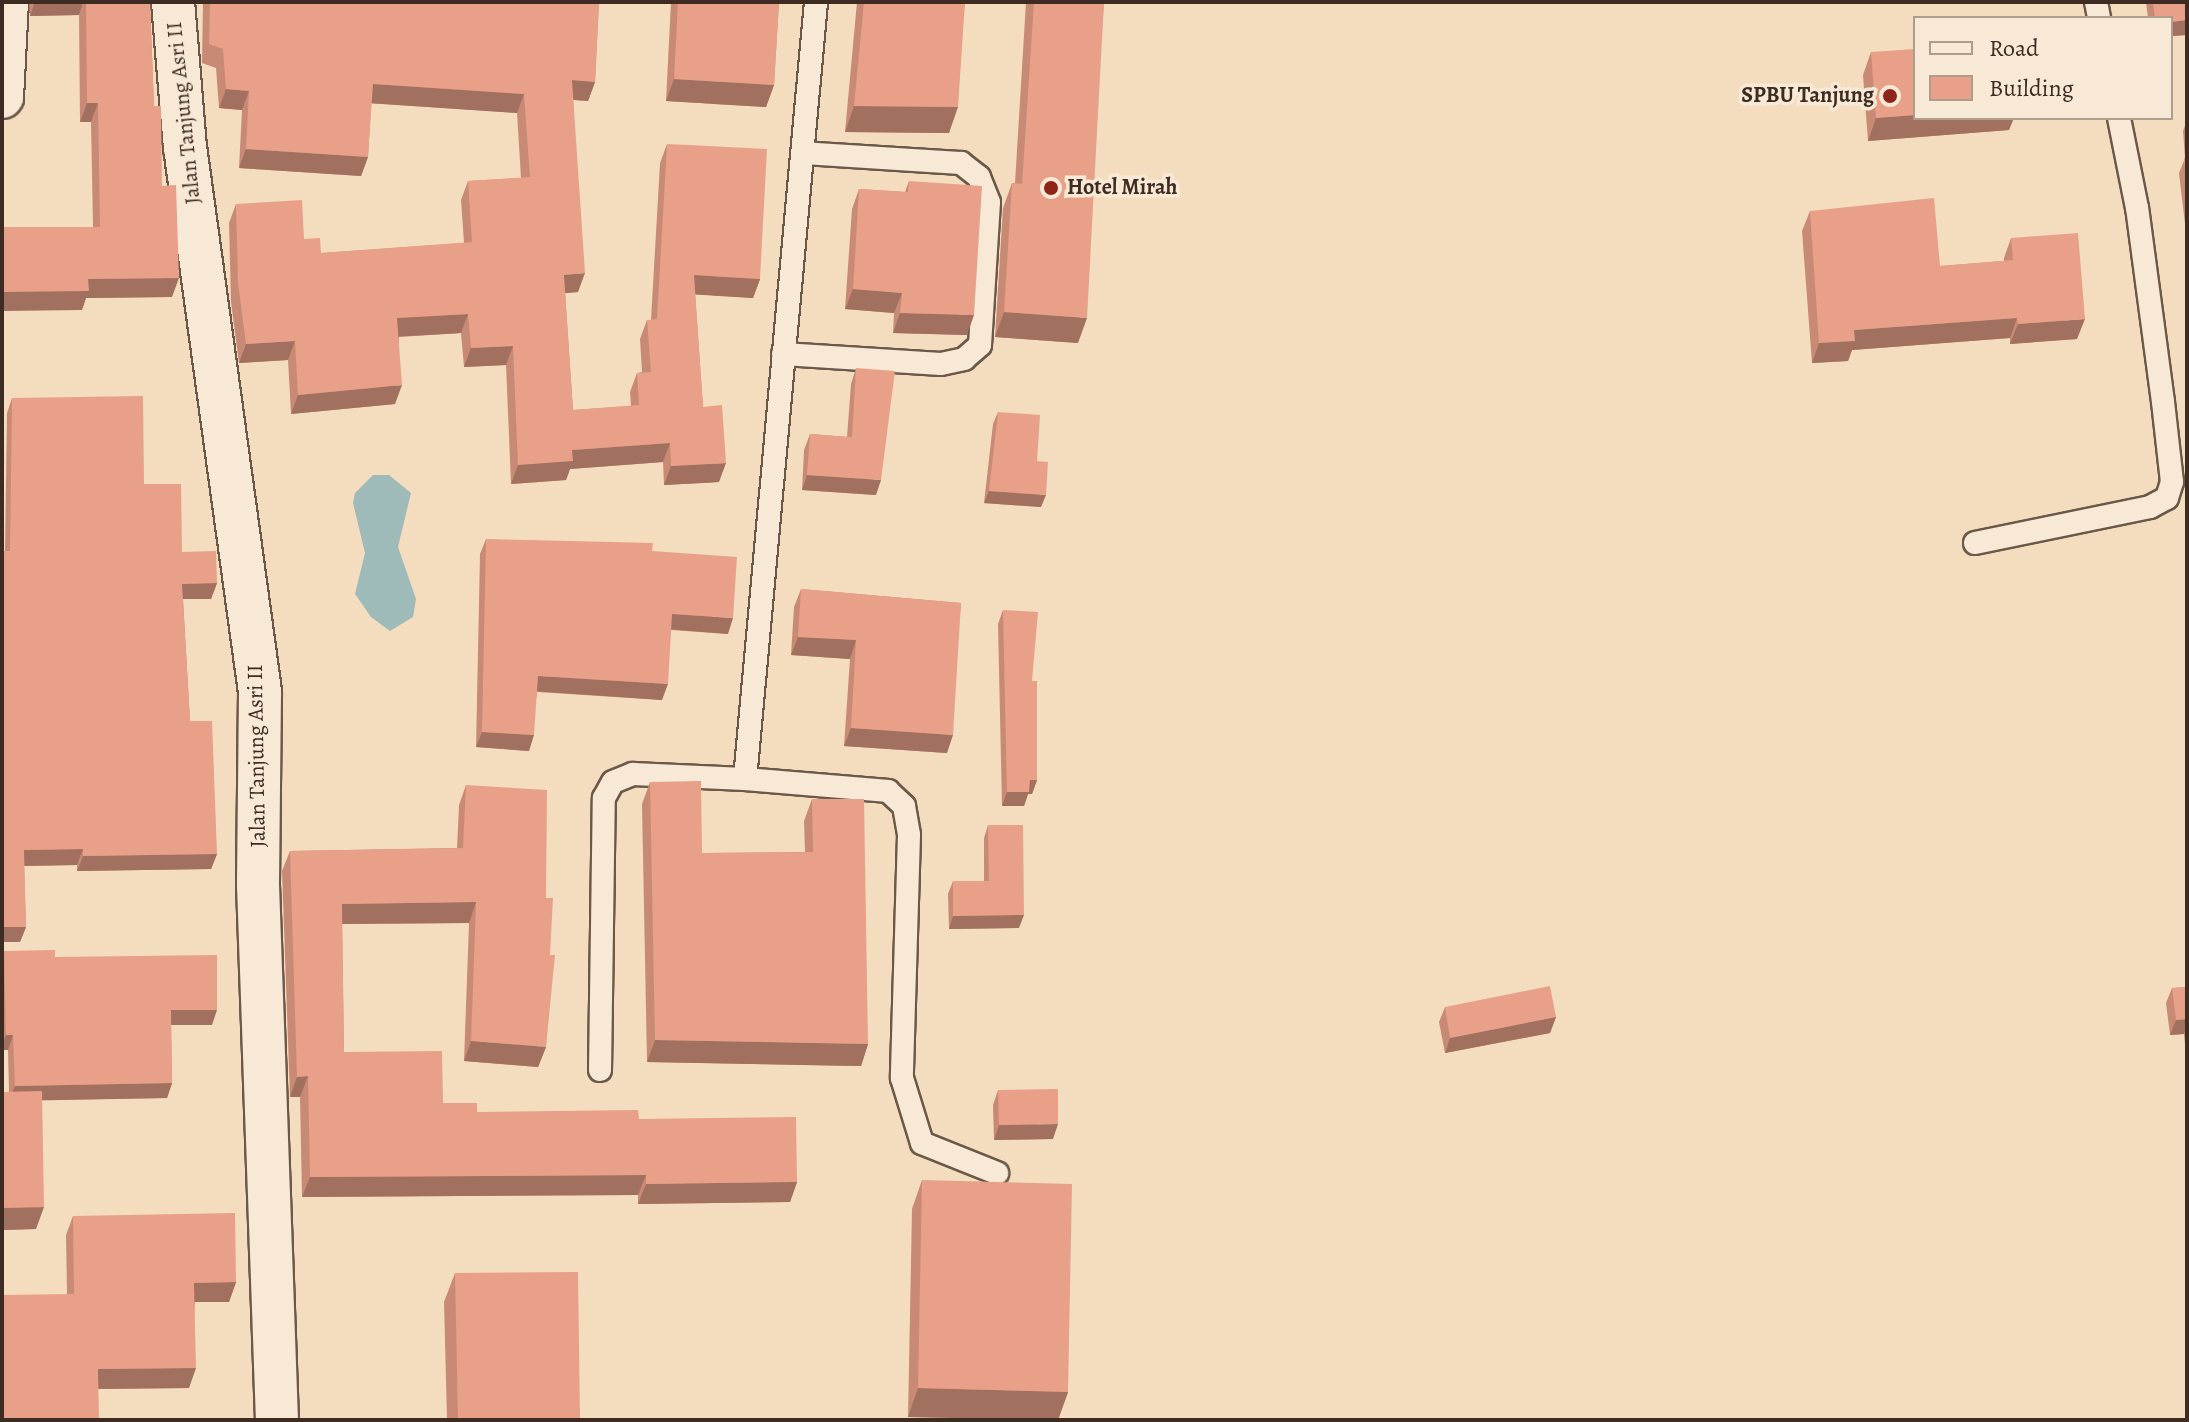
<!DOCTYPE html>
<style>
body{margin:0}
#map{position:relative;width:2189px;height:1422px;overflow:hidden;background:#f3ddbe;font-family:Alegreya,serif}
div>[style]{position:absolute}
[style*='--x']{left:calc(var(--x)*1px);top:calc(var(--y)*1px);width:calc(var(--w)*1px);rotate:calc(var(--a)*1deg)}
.water>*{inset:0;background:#9ebab9}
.roads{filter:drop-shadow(2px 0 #6b5849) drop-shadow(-2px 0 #6b5849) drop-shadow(0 2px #6b5849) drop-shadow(0 -2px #6b5849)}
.lane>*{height:22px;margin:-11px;padding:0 11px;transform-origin:11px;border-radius:11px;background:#f7e9d5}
.street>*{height:42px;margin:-21px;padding:0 21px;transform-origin:21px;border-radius:21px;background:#f7e9d5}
.wall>*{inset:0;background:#c88a75}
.shaded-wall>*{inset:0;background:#a2705f}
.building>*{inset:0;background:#e8a088}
.dots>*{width:22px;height:22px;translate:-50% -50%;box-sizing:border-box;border:4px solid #f7e9d5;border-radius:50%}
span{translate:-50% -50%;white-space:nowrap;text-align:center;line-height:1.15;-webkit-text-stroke:7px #f7e9d5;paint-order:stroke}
.poi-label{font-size:22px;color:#3e2c22;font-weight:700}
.right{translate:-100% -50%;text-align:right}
.left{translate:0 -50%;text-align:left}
.street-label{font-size:22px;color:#3e2c22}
.frame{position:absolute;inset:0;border:4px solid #3e2c22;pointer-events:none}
.legend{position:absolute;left:1913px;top:16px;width:260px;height:104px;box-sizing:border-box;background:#f7e9d5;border:2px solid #ad9d8d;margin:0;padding:10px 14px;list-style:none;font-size:24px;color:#3e2c22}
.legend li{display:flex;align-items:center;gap:16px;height:40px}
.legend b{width:40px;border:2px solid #ad9d8d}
</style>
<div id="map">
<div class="water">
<i style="clip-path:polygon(373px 475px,389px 475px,411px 493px,398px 547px,416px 599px,413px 617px,390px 631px,371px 617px,355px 594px,365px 553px,353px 503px,355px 493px)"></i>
</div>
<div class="roads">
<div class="lane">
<i style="--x:816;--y:2;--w:780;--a:95.22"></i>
<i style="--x:745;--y:779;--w:144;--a:4.8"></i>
<i style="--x:888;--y:791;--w:22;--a:43"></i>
<i style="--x:904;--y:806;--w:29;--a:80"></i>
<i style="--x:909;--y:835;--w:243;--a:91.7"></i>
<i style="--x:902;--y:1078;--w:68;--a:72.9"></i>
<i style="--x:922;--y:1143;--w:81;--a:21.8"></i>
<i style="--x:2096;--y:2;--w:16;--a:79"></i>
<i style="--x:783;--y:354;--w:158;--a:3.6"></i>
<i style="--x:941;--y:364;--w:24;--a:-12"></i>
<i style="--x:964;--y:359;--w:21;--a:-41"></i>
<i style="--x:980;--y:345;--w:143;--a:-86.4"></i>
<i style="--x:989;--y:202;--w:27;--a:-112"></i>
<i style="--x:979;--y:177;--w:23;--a:-142"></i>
<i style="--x:961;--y:163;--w:158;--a:-176.4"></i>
<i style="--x:1975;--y:543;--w:179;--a:-11.6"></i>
<i style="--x:2150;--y:507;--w:19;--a:-28"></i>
<i style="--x:2167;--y:498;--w:17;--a:-73"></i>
<i style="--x:2172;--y:482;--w:81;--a:-96.4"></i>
<i style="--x:2163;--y:402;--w:196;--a:-97.6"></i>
<i style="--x:2137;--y:208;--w:92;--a:-101.3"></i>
<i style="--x:600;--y:1070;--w:272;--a:-89.2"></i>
<i style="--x:604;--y:798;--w:18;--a:-61"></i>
<i style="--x:613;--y:782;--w:22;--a:-22"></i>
<i style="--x:633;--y:774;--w:112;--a:2.6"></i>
</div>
<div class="street">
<i style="--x:173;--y:2;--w:145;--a:85.3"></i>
<i style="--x:185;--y:147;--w:550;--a:82.16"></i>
<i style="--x:260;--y:692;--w:193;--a:90.6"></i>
<i style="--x:258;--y:885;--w:535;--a:87.97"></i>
<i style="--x:2;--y:97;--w:95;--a:-87"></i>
</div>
</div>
<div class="wall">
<i style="clip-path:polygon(29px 2px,150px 2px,154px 106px,172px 297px,86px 298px,82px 310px,93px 227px,91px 122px,80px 122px,79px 15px,30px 16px)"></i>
<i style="clip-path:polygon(203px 2px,599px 2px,595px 82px,588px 101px,573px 100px,578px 292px,565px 293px,573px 410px,631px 406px,630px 392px,637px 373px,642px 372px,640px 339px,647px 320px,651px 320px,660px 163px,667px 144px,760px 279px,753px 298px,695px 294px,703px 407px,719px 482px,664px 485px,663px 462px,570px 469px,566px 480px,511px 484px,506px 365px,464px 367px,461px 333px,399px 337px,395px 404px,291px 414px,288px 360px,239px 363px,231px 302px,229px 223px,236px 204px,304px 239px,321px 253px,464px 243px,461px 200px,468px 181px,521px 178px,517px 113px,371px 103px,368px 157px,361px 176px,239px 168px,242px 110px,219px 108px,216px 68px,202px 63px)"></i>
<i style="clip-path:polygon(671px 2px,779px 2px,774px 85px,766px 107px,666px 101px)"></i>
<i style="clip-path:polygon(857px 2px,965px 2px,949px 133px,845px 132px)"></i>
<i style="clip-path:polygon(1026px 2px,1104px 2px,1078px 343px,995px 337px,1003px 208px,1012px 183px,1015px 183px)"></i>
<i style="clip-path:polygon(2146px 2px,2187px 2px,2187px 35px,2171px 36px,2171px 18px,2148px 18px)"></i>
<i style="clip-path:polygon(1871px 52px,2009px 130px,1868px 141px,1863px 75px)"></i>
<i style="clip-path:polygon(2187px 120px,2187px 241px,2179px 173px,2185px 158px,2183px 131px)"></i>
<i style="clip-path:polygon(909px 181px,967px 335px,893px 333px,894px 313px,845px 309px,852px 209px,859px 189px,905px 192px)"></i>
<i style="clip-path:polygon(1810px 211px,1940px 266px,2004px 261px,2004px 258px,2011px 238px,2077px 339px,2010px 344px,2010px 338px,1852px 350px,1848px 361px,1812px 363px,1802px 231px)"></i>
<i style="clip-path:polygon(856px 368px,876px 495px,802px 490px,804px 450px,810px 434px,847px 437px,851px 384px)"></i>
<i style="clip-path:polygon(12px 398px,144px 484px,182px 552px,217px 583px,211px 599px,183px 599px,190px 721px,217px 854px,211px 869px,77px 871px,77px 865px,24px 866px,26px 927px,20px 942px,2px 942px,2px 551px,5px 551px,7px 413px)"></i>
<i style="clip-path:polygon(998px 412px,1037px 461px,1041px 507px,984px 503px,993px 424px)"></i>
<i style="clip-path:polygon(486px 539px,652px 551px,728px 634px,671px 630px,662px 700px,537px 692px,529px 751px,476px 747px,480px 554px)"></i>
<i style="clip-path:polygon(801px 589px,961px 603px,947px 753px,844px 746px,850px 659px,791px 655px,794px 607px)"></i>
<i style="clip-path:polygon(1003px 610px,1032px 681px,1037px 780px,1032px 794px,1028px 794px,1024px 806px,1002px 806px,998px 624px)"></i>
<i style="clip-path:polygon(650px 782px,702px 853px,805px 852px,804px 821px,812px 799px,868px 1044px,861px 1066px,647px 1062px,642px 804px)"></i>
<i style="clip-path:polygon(466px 785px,546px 898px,550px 955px,546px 1047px,538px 1067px,464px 1061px,469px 923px,342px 924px,344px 1052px,443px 1103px,477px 1112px,639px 1119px,797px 1182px,790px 1202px,638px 1204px,638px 1195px,302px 1197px,300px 1097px,290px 1097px,282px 871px,290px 851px,457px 848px,459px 805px)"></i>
<i style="clip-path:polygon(988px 825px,1019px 928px,949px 929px,948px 894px,953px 881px,984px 881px,984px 838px)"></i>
<i style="clip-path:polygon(4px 951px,55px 957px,212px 1025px,171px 1025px,172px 1083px,167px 1098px,42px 1100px,36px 1229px,2px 1230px,2px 1092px,9px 1092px,8px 1050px,2px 1050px,2px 956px)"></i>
<i style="clip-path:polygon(2187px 987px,2187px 1066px,2184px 1034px,2170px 1035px,2166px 1003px,2172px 988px)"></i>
<i style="clip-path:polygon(1445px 1007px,1556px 1017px,1550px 1033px,1445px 1053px,1439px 1022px)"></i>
<i style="clip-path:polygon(998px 1090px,1053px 1139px,994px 1140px,993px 1105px)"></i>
<i style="clip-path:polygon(922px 1180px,1068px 1392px,1058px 1420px,908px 1417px,912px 1209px)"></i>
<i style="clip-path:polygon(73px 1216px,236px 1282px,229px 1302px,195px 1302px,189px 1388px,99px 1389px,67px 1294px,66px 1235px)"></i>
<i style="clip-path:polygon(455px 1273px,580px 1420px,447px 1420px,444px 1302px)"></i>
</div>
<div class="shaded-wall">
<i style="clip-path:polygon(35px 2px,83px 2px,79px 15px,30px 16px)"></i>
<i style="clip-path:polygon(2187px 20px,2187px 35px,2171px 36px,2171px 22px)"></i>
<i style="clip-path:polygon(674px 79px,774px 85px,766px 107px,666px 101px)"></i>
<i style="clip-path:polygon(572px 80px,595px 82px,588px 101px,565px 99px)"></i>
<i style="clip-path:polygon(373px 84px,524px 94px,517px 113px,366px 103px)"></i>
<i style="clip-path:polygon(226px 89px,249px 91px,242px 110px,219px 108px)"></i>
<i style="clip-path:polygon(87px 103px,98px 103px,91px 122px,80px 122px)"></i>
<i style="clip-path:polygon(854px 106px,958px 107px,949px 133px,845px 132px)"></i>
<i style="clip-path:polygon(1915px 115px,1915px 118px,2014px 118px,2009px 130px,1868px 141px,1876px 118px)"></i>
<i style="clip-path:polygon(246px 149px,368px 157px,361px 176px,239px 168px)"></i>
<i style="clip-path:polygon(585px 273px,578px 292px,557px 294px,564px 275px)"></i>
<i style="clip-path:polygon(694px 275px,760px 279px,753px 298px,687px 294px)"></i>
<i style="clip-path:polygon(179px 278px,172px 297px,86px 298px,82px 310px,2px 311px,2px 292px,88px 279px)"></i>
<i style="clip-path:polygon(853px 289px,902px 293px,894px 313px,845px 309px)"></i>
<i style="clip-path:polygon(1004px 312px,1087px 318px,1078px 343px,995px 337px)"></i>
<i style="clip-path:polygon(900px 313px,974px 315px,967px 335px,893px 333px)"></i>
<i style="clip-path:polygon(468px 314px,461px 333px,390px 337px,397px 318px)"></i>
<i style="clip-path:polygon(2017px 318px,2010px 338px,1852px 350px,1848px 361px,1812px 363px,1819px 343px,1854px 330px)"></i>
<i style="clip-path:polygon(2085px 319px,2077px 339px,2010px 344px,2018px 324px)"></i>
<i style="clip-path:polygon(295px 341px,288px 360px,239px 363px,246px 344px)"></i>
<i style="clip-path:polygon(513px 346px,506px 365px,464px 367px,471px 348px)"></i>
<i style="clip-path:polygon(402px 385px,395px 404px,291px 414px,298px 395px)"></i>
<i style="clip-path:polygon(670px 443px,663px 462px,570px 469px,566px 480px,511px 484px,518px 465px,572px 450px)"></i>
<i style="clip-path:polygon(726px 463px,719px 482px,664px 485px,671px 466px)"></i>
<i style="clip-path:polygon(807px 475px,881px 480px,876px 495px,802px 490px)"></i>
<i style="clip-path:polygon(989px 491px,1046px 495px,1041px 507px,984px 503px)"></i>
<i style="clip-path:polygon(217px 583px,211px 599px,176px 599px,182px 584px)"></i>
<i style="clip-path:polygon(672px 614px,733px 618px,728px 634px,667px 629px)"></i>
<i style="clip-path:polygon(798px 637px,856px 640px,850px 659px,791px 655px)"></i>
<i style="clip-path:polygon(538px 676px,668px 684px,662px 700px,533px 691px)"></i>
<i style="clip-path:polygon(851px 728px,953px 735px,947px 753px,844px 746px)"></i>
<i style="clip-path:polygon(482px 732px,534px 735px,529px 751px,476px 747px)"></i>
<i style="clip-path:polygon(1030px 780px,1037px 780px,1032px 794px,1028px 794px,1024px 806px,1002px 806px,1007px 792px)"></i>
<i style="clip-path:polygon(83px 849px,77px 865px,18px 866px,24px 850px)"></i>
<i style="clip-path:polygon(217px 854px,211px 869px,77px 871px,83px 856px)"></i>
<i style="clip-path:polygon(476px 902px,469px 923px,334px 924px,342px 904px)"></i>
<i style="clip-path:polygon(1024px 915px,1019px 928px,949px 929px,953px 916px)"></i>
<i style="clip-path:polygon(2px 927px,26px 927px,20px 942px,2px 942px)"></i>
<i style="clip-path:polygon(171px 1010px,217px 1010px,212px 1025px,165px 1025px)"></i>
<i style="clip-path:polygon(1556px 1017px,1550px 1033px,1445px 1053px,1450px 1038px)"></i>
<i style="clip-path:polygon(2187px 1019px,2187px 1025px,2184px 1034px,2170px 1035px,2176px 1020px)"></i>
<i style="clip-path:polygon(6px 1035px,13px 1035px,8px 1050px,2px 1050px,2px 1045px)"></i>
<i style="clip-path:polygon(655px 1040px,868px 1044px,861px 1066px,647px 1062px)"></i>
<i style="clip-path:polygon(471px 1041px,546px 1047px,538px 1067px,464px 1061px)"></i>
<i style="clip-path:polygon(308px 1076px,300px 1097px,290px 1097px,297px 1077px)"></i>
<i style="clip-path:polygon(172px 1083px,167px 1098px,9px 1101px,15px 1086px)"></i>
<i style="clip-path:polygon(1058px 1124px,1053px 1139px,994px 1140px,999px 1125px)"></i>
<i style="clip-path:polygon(646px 1175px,638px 1195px,302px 1197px,310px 1177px)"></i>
<i style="clip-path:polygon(797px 1182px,790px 1202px,638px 1204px,646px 1184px)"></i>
<i style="clip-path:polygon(44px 1207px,36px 1229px,2px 1230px,2px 1208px)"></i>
<i style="clip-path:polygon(236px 1282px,229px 1302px,187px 1302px,194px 1283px)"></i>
<i style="clip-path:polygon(196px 1368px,189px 1388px,91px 1389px,98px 1369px)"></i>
<i style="clip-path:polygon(918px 1388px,1068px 1392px,1058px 1420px,908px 1417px)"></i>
</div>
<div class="building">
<i style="clip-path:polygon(86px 2px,150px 2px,154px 106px,161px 106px,162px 186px,176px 185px,179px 278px,88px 279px,89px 291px,2px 292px,2px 227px,100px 227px,98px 103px,87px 103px)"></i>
<i style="clip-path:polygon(210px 2px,599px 2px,595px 82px,572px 80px,585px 273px,564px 275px,573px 410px,639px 405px,637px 373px,651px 372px,647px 320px,657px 319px,667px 144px,767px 149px,760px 279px,694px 275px,703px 407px,722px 405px,726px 463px,671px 466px,670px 443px,572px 450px,573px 461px,518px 465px,513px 346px,471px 348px,468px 314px,397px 318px,402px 385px,298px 395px,295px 341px,246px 344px,238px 283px,236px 204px,302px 200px,304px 239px,320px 238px,321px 253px,472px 242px,468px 181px,530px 177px,524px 94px,373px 84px,368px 157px,246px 149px,249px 91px,226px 89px,223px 49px,209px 44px)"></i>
<i style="clip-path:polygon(678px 2px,779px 2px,774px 85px,674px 79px)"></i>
<i style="clip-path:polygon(864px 2px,965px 2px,958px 107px,854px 106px)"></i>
<i style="clip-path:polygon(1034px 2px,1104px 2px,1087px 318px,1004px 312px,1012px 183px,1022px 184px)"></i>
<i style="clip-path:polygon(2153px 2px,2187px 2px,2187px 20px,2171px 22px,2171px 18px,2155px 18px)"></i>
<i style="clip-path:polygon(1915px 49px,1915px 115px,1876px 118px,1871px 52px)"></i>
<i style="clip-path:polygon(2184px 158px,2187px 158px,2187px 181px)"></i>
<i style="clip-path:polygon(909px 181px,982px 186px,974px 315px,900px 313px,902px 293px,853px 289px,859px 189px,908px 192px)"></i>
<i style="clip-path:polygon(1934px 198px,1940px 266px,2013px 260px,2011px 238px,2078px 233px,2085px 319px,2018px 324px,2017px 318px,1854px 330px,1855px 341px,1819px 343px,1810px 211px)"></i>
<i style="clip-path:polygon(856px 368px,895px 371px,881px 480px,807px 475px,810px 434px,852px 437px)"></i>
<i style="clip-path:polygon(143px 396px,144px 484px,181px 484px,182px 552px,216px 551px,217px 583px,182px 584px,190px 721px,212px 721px,217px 854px,83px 856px,83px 849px,24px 850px,26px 927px,2px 927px,2px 551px,10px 551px,12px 398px)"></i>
<i style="clip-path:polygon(998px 412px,1040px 415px,1037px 461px,1048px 462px,1046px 495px,989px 491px)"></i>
<i style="clip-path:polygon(486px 539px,653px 543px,652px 551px,737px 557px,733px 618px,672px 614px,668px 684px,538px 676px,534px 735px,482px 732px)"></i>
<i style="clip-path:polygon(801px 589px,961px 603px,953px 735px,851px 728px,856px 640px,798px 637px)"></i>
<i style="clip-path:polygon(1003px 610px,1038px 612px,1032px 681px,1037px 681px,1037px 780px,1030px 780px,1029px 792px,1007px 792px)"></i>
<i style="clip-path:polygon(701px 781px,702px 853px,813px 852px,812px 799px,864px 799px,868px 1044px,655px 1040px,650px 782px)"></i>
<i style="clip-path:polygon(466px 785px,547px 790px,546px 898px,553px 898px,550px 955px,555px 955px,546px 1047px,471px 1041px,476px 902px,342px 904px,344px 1052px,442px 1051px,443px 1103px,477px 1103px,477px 1112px,638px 1110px,639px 1119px,796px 1117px,797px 1182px,646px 1184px,646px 1175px,310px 1177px,308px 1076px,297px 1077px,290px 851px,463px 848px)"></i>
<i style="clip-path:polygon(988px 825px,1023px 825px,1024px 915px,953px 916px,953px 881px,989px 881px)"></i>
<i style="clip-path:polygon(55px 950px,55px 957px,217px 955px,217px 1010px,171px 1010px,172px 1083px,15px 1086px,13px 1035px,6px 1035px,4px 951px)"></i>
<i style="clip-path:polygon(1550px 986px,1556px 1017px,1450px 1038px,1445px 1007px)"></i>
<i style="clip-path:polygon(2187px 987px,2187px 1019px,2176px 1020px,2172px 988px)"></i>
<i style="clip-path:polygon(1058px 1089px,1058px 1124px,999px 1125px,998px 1090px)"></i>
<i style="clip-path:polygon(42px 1091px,44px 1207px,2px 1208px,2px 1092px)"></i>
<i style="clip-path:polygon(922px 1180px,1072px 1184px,1068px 1392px,918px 1388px)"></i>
<i style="clip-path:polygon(235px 1213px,236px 1282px,194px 1283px,196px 1368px,98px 1369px,99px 1420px,2px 1420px,2px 1295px,74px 1294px,73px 1216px)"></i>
<i style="clip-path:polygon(578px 1272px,580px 1420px,458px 1420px,455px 1273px)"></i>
</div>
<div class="dots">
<i style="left:1890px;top:96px;background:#8f2418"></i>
<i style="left:1051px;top:188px;background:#8f2418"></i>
</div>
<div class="poi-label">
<span class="right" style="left:1874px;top:96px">SPBU Tanjung</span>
<span class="left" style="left:1067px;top:188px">Hotel Mirah</span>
</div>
<div class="street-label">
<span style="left:184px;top:113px;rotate:-96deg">Jalan Tanjung Asri II</span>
<span style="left:257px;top:756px;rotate:-91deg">Jalan Tanjung Asri II</span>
</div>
<div class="frame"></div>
<ul class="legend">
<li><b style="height:10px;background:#f7e9d5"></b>Road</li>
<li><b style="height:22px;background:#e8a088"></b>Building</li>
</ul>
</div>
